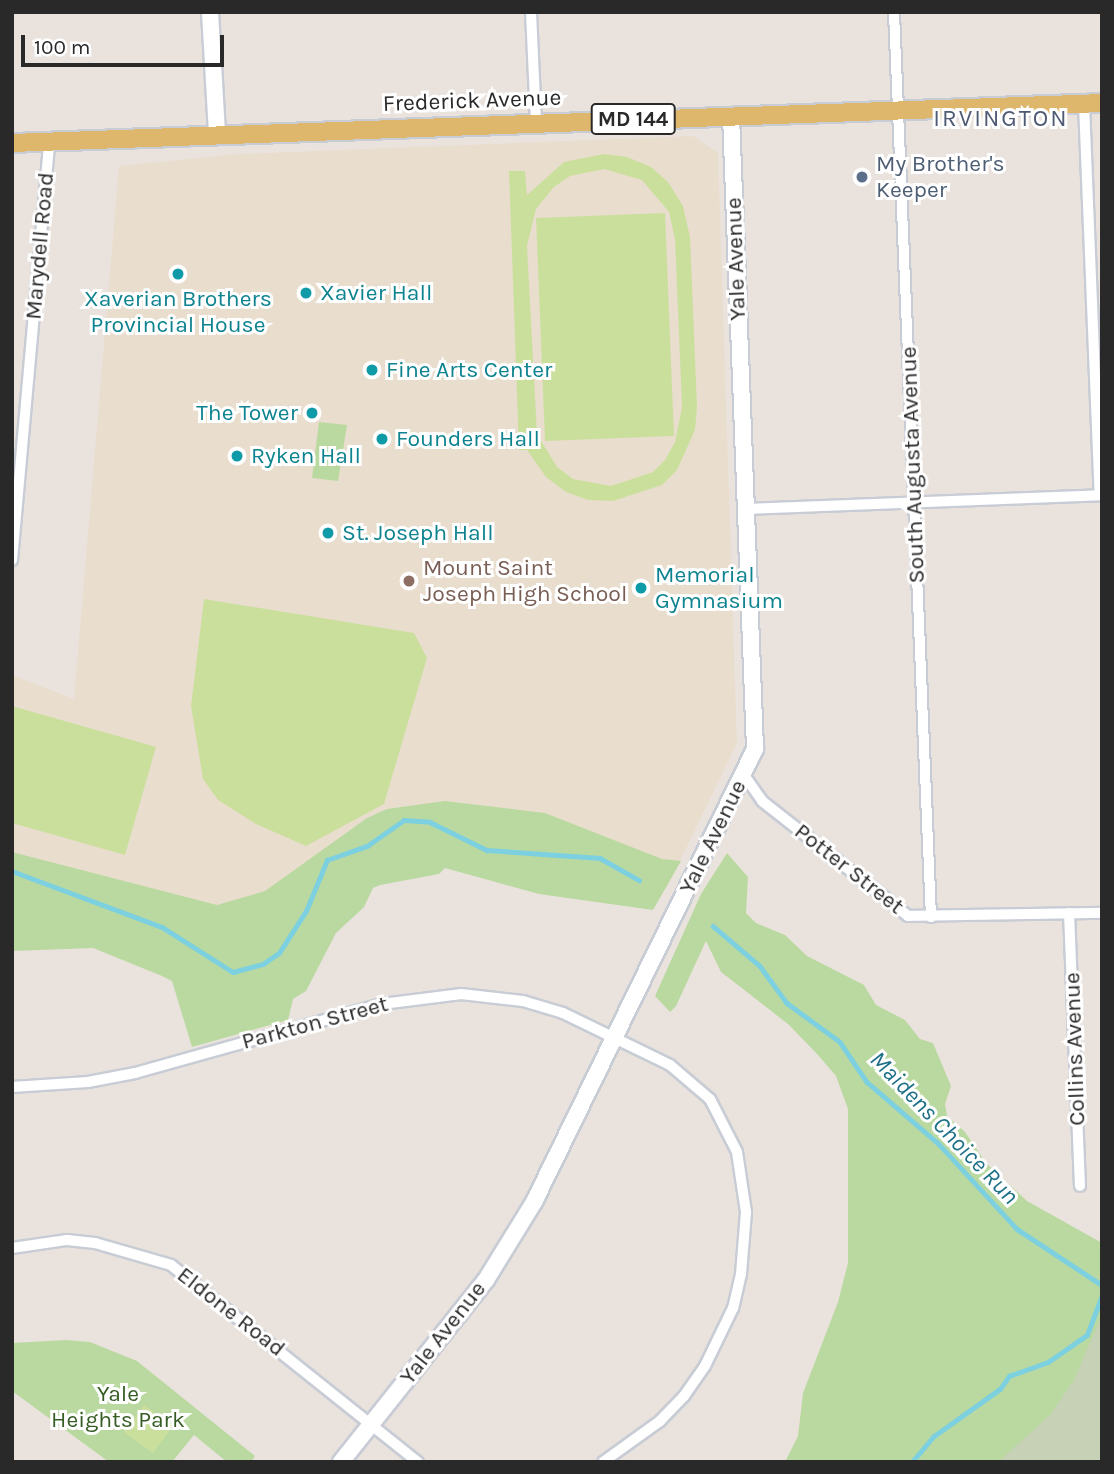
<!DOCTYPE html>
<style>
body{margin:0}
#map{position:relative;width:1114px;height:1474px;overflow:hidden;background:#eae3dd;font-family:Karla,sans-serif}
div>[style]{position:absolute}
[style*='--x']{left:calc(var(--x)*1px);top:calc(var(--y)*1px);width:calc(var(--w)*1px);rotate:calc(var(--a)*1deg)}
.education>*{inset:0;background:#e9ddce}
.green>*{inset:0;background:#bad9a0}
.cemetery>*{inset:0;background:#c6d1b6}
.pitch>*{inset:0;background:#cbdf9d}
.stream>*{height:4.5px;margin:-2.25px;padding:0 2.25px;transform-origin:2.25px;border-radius:2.25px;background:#7dd0df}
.roads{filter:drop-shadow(2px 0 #c8ccd5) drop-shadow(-2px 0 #c8ccd5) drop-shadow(0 2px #c8ccd5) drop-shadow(0 -2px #c8ccd5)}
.street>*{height:10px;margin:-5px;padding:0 5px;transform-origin:5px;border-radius:5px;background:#fff}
.secondary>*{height:16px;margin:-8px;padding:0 8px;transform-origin:8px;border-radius:8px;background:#fff}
.primary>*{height:18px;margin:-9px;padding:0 9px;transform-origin:9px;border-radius:9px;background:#deb76d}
.dots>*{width:19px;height:19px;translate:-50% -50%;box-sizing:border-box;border:4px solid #fff;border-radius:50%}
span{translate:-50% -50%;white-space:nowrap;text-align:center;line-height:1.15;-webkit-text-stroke:6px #fff;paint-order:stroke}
.shield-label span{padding:2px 5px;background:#fff;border:2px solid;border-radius:5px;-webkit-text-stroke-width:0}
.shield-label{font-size:21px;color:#292929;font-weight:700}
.street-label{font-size:23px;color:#292929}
.service-label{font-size:23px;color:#4e5e75}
.left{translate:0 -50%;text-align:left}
.culture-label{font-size:23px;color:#0d838f}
.right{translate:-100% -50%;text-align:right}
.education-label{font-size:23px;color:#785e54}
.park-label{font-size:23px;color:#355d23}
.neighbourhood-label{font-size:24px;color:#4f5a74;letter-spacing:2px}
.water-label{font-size:24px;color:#1e7088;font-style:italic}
.frame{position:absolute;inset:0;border:14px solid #292929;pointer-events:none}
.scale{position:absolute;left:21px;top:35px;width:203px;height:32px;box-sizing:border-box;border:4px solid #292929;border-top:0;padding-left:9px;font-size:21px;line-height:24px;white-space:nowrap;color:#292929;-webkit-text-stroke:5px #fff;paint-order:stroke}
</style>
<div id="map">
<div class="education">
<i style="clip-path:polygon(693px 136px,718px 153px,737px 743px,667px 888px,443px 808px,233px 918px,12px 859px,12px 675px,74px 699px,119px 166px,239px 154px)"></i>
</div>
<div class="green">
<i style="clip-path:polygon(319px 422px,347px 425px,338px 481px,312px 478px)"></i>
<i style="clip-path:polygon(445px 801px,545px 813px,662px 859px,681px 861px,653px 910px,539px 894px,445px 868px,439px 874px,380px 885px,373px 888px,364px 907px,336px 933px,306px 991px,293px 999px,288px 1020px,192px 1047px,172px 981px,162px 976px,93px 948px,12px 951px,12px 852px,217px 905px,265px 891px,367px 818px,387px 809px)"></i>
<i style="clip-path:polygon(727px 853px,748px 877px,746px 913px,756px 923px,785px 935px,807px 956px,864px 985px,876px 1005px,905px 1020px,920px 1039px,933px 1043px,951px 1086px,945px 1104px,947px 1116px,965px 1132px,986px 1163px,1027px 1201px,1102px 1243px,1102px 1462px,785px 1462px,798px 1436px,803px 1393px,838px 1302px,848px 1263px,848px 1109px,836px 1076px,818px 1055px,788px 1024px,721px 972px,706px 941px,676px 1006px,670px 1012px,655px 996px,701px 894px)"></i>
<i style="clip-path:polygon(66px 1340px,90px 1342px,137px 1361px,255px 1456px,251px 1462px,227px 1462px,194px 1435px,172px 1462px,109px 1462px,12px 1391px,12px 1343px)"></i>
</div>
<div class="cemetery">
<i style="clip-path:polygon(1102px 1315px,1102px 1462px,998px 1462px,1050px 1415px,1074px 1380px)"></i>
</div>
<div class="pitch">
<i style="clip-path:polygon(evenodd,604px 154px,627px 157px,651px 167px,668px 182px,683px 206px,690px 237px,697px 407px,695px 430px,677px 470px,662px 485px,613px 501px,588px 500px,566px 492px,546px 477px,527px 450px,519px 450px,509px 171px,525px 171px,527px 195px,564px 162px,604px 154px,604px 169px,642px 180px,669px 212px,675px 239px,682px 407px,675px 442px,665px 460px,653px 472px,611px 486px,573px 479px,557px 467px,537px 434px,527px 246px,536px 209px,554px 187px,570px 176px,604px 169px)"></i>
<i style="clip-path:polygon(665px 213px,674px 436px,545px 441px,536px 218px)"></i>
<i style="clip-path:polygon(204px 599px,414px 633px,427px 658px,384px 804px,306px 846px,256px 824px,218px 800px,203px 779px,191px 706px)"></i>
<i style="clip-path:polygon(12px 706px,156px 747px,125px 855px,12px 823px)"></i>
<i style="clip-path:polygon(144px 1405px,173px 1426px,153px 1453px,124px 1432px)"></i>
</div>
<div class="stream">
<i style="--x:12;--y:871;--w:160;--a:20.5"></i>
<i style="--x:162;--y:927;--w:84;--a:32.4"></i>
<i style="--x:233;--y:972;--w:31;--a:-15"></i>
<i style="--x:263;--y:964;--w:19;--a:-35"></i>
<i style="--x:279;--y:953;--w:50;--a:-57.3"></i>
<i style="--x:306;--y:911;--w:55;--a:-67.6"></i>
<i style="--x:327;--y:860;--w:42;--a:-19.3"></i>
<i style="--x:367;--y:846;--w:45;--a:-35.1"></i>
<i style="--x:404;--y:820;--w:26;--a:4"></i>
<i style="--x:430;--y:822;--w:64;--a:26.2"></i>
<i style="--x:487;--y:850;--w:113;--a:4"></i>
<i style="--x:600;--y:858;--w:45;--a:29.4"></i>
<i style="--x:713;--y:926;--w:62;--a:40.4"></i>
<i style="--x:760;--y:966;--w:46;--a:53.9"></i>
<i style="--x:787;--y:1003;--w:66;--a:36.3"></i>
<i style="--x:840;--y:1042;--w:48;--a:56"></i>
<i style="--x:867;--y:1082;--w:94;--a:40.7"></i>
<i style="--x:938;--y:1143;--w:117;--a:47.4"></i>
<i style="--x:1017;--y:1229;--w:102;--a:33.4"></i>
<i style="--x:912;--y:1462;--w:34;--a:-50"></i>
<i style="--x:934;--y:1436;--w:81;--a:-35.5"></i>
<i style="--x:1000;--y:1389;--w:16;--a:-55"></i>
<i style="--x:1009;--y:1376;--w:41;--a:-19.7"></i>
<i style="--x:1048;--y:1362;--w:47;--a:-34.7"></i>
<i style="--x:1087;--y:1335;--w:43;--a:-69.4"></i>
</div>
<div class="roads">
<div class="street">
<i style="--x:531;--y:12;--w:111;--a:87.4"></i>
<i style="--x:894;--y:12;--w:906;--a:87.66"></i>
<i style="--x:1084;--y:104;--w:391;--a:87.7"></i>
<i style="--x:744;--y:509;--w:358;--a:-2.2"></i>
<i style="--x:12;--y:560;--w:420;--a:-84.9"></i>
<i style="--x:744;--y:775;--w:32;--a:55"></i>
<i style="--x:762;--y:801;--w:186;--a:38.2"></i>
<i style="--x:908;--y:916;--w:194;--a:-0.9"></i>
<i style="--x:1069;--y:913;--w:273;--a:87.7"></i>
<i style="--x:12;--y:1087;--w:76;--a:-3.8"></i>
<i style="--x:88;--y:1082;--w:48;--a:-10.8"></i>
<i style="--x:135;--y:1073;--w:256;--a:-15.6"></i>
<i style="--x:382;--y:1004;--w:80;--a:-7.2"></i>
<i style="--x:461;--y:994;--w:62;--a:6.4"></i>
<i style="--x:523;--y:1001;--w:42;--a:16.7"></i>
<i style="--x:563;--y:1013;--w:119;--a:25.9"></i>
<i style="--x:670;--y:1065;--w:52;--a:40.4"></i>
<i style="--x:710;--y:1099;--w:59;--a:63"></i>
<i style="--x:737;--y:1152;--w:61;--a:81.5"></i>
<i style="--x:746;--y:1212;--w:62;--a:94.6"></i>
<i style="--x:741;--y:1274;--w:35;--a:103"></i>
<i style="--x:733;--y:1308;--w:64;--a:115.8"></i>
<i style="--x:705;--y:1366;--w:37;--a:125"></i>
<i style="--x:684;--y:1396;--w:35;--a:134"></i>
<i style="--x:660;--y:1421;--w:70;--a:144.3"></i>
<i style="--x:12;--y:1248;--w:56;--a:-8.3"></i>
<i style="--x:67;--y:1240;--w:28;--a:6"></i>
<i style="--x:95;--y:1243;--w:79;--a:16.1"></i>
<i style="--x:171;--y:1265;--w:316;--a:38.6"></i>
</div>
<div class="secondary">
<i style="--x:210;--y:12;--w:122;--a:86.7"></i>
<i style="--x:341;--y:1462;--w:233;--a:-51.5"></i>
<i style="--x:486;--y:1280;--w:92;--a:-58.4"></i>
<i style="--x:534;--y:1202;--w:504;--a:-63.99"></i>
<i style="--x:755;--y:749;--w:633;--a:-92.17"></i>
</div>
<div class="primary">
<i style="--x:12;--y:143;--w:1091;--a:-2.1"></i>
</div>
</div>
<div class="dots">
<i style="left:862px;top:177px;background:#5c6f8a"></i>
<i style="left:178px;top:274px;background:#0f9aa8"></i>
<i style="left:306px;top:293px;background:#0f9aa8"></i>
<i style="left:372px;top:370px;background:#0f9aa8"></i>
<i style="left:312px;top:413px;background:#0f9aa8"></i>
<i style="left:382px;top:439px;background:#0f9aa8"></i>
<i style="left:237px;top:456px;background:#0f9aa8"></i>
<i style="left:328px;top:533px;background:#0f9aa8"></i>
<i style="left:409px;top:581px;background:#8d6e63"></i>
<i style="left:641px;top:588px;background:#0f9aa8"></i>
</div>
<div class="shield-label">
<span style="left:633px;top:119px">MD 144</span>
</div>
<div class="street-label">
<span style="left:472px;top:101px;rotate:-2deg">Frederick Avenue</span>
<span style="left:40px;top:246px;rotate:-85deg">Marydell Road</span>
<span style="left:736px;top:259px;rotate:-92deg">Yale Avenue</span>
<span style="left:913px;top:465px;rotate:-92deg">South Augusta Avenue</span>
<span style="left:713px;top:837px;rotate:-64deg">Yale Avenue</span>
<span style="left:849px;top:869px;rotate:38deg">Potter Street</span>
<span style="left:315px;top:1023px;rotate:-15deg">Parkton Street</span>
<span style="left:1075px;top:1049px;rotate:-92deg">Collins Avenue</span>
<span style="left:231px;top:1312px;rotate:38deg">Eldone Road</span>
<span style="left:443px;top:1333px;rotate:-52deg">Yale Avenue</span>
</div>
<div class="service-label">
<span class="left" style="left:876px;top:177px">My Brother's<br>Keeper</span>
</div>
<div class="culture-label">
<span class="left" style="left:320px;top:293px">Xavier Hall</span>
<span style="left:178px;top:312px">Xaverian Brothers<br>Provincial House</span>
<span class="left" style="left:386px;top:370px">Fine Arts Center</span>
<span class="right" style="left:298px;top:413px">The Tower</span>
<span class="left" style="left:396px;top:439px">Founders Hall</span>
<span class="left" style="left:251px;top:456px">Ryken Hall</span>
<span class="left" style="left:342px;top:533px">St. Joseph Hall</span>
<span class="left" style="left:655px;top:588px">Memorial<br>Gymnasium</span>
</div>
<div class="education-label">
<span class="left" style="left:423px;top:581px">Mount Saint<br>Joseph High School</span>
</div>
<div class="park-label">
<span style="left:118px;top:1407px">Yale<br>Heights Park</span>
</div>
<div class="neighbourhood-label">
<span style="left:1001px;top:119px">IRVINGTON</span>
</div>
<div class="water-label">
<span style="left:944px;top:1128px;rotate:46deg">Maidens Choice Run</span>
</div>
<div class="frame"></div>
<div class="scale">100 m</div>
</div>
